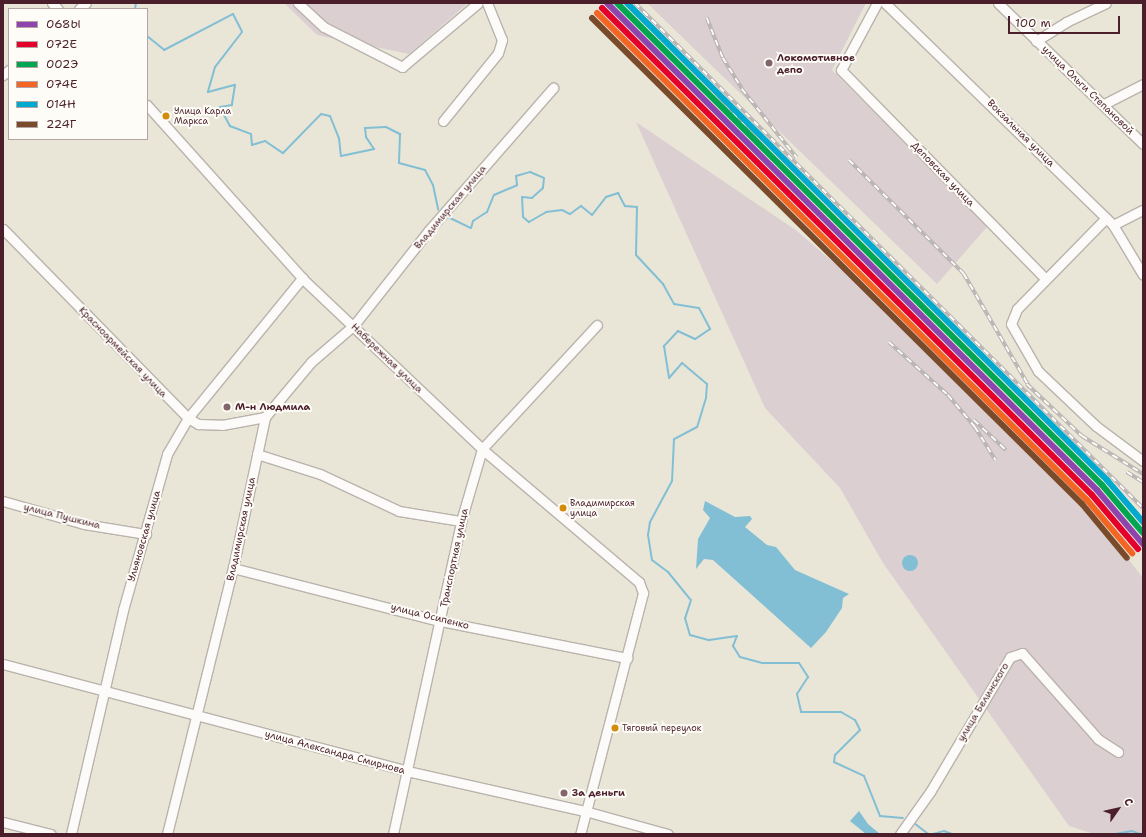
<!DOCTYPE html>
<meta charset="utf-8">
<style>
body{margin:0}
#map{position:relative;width:1146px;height:837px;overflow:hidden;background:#e9e6d8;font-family:"Shantell Sans",sans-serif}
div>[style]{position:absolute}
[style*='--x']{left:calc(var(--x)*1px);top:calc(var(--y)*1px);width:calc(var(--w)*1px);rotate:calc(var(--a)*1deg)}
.industrial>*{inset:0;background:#dbcfd2}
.water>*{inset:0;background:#82bfd4}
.round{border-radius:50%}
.stream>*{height:2px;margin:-1px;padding:0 1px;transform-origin:1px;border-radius:1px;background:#82bfd4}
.roads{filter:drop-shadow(1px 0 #bab3ac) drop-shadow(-1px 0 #bab3ac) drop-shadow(0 1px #bab3ac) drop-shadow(0 -1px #bab3ac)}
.minor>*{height:9px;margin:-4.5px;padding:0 4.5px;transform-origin:4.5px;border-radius:4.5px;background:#fcfbf9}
.rail>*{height:3.5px;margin-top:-1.75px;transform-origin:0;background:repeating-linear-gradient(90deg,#fdfcf7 0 6px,#b9b4b3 0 12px);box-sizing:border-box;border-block:1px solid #b9b4b3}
.rail-1>*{height:6px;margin:-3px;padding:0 3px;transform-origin:3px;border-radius:3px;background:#8e44ad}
.rail-2>*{height:6px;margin:-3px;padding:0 3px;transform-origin:3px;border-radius:3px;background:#e4002b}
.rail-3>*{height:6px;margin:-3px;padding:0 3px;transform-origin:3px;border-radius:3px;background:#00a651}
.rail-4>*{height:6px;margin:-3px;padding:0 3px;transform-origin:3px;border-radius:3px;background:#f26522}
.rail-5>*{height:6px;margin:-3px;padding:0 3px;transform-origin:3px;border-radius:3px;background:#00a9ce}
.rail-6>*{height:6px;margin:-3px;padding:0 3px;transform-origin:3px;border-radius:3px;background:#7a4b2a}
.dots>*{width:11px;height:11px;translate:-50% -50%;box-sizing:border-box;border:2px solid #fdfcf7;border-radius:50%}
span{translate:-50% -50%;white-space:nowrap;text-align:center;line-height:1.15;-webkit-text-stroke:4px #fdfcf7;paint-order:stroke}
.bus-label{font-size:9px;color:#4a1f2b}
.left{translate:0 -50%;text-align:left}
.poi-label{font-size:10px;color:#4a1f2b;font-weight:700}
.street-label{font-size:10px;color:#4a1f2b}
.frame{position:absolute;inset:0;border:4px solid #4a1f2b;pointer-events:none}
.legend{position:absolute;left:8px;top:8px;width:140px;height:132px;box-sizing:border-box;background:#fdfcf7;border:1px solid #b5a4a5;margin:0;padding:5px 7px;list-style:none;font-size:12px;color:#4a1f2b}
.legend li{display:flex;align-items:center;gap:8px;height:20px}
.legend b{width:20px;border:1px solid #b5a4a5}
.north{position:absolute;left:1098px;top:789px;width:40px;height:40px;-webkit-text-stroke:3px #fdfcf7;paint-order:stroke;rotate:56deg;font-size:11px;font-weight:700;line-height:16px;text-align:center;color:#4a1f2b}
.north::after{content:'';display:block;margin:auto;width:14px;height:18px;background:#4a1f2b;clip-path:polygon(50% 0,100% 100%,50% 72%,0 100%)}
.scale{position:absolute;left:1008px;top:16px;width:112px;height:18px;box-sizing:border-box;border:2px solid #4a1f2b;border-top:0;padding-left:5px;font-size:12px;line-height:14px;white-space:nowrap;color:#4a1f2b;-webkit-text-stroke:3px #fdfcf7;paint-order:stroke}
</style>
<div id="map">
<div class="industrial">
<i style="clip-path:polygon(284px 3px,468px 3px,409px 54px,317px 35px)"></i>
<i style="clip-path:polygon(647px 3px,866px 3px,832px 70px,987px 227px,937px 284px)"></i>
<i style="clip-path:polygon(636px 122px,797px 231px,1033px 434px,1139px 573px,1143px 578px,1143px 834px,1094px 834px,1069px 826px,883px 563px,840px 488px,765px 408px)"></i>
</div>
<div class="water">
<i style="clip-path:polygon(705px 501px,735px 517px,750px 516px,752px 519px,745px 527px,767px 545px,776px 547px,795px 570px,849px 594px,843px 598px,842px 608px,826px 632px,811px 648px,713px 560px,704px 559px,696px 569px,698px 539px,710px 518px,703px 510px)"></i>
<i class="round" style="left:902px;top:555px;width:16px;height:16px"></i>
<i style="clip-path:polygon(859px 811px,868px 824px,880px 834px,866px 834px,850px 821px)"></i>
</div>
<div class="stream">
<i style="--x:135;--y:9;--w:6;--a:-81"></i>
<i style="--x:147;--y:36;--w:22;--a:39"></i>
<i style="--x:164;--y:50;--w:78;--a:-27.6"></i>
<i style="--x:233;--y:14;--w:20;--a:63"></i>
<i style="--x:242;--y:32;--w:44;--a:127.6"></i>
<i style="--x:215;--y:67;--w:26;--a:106"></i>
<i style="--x:208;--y:92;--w:28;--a:-15"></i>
<i style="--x:235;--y:85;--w:20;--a:99"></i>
<i style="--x:232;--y:105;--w:12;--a:171"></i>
<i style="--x:220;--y:107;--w:7;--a:124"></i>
<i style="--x:216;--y:113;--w:7;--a:0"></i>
<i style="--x:223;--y:113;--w:15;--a:62"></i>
<i style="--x:230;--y:126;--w:22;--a:21"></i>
<i style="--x:251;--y:134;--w:11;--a:85"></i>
<i style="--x:252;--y:145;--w:14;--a:-17"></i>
<i style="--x:265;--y:141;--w:22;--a:34"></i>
<i style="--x:283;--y:153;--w:54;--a:-45.7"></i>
<i style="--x:321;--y:114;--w:9;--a:13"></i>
<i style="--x:330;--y:116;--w:24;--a:68"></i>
<i style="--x:339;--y:138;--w:18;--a:84"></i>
<i style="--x:341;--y:156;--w:34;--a:-12"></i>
<i style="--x:374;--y:149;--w:14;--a:-124"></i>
<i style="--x:366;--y:137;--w:9;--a:-96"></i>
<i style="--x:365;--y:128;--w:21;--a:-3"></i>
<i style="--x:386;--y:127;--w:16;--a:27"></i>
<i style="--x:400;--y:134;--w:29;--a:92"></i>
<i style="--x:399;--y:163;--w:27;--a:15"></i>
<i style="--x:425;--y:170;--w:17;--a:62"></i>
<i style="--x:433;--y:185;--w:25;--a:78"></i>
<i style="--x:448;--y:217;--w:25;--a:26"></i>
<i style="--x:471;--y:228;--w:7;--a:-74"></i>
<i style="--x:473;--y:221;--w:17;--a:-33"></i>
<i style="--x:487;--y:212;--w:18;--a:-68"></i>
<i style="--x:494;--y:195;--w:25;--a:-23"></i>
<i style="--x:517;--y:185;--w:9;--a:-96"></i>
<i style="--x:516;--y:176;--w:15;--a:-16"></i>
<i style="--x:530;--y:172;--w:15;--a:23"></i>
<i style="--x:544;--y:178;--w:10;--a:96"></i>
<i style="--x:543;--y:188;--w:15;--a:138"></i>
<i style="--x:532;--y:198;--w:10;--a:-174"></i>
<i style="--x:522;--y:197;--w:20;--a:87"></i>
<i style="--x:523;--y:217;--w:8;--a:40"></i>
<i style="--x:529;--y:222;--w:20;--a:-30"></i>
<i style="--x:546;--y:212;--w:16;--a:-7"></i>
<i style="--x:562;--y:210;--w:9;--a:27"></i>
<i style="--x:570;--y:214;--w:14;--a:-36"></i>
<i style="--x:581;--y:206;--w:14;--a:39"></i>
<i style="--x:592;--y:215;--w:23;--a:-52"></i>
<i style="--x:606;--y:197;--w:13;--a:-18"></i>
<i style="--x:618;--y:193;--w:15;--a:62"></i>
<i style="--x:625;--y:206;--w:12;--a:5"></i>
<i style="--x:637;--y:207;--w:48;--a:91.2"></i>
<i style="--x:636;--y:255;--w:40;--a:47"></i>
<i style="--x:663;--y:284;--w:23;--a:61"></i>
<i style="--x:674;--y:304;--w:25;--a:9"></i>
<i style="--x:699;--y:308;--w:24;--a:62"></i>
<i style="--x:710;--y:329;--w:18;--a:146"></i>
<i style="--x:695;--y:339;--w:19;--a:-155"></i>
<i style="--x:678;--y:331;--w:21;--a:133"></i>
<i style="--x:664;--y:346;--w:32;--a:81"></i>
<i style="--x:669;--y:378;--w:20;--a:-49"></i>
<i style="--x:682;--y:363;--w:33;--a:40"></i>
<i style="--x:707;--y:384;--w:14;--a:94"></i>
<i style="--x:706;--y:398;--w:30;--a:107"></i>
<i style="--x:697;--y:427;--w:26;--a:152"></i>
<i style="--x:674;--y:439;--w:42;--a:92.7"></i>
<i style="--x:672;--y:481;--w:47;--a:118.2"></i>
<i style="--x:650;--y:522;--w:13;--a:99"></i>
<i style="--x:648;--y:535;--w:25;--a:81"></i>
<i style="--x:652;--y:560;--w:20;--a:37"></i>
<i style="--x:668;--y:572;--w:36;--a:51"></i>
<i style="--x:691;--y:600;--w:19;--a:108"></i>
<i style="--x:685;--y:618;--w:18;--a:74"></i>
<i style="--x:690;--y:635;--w:20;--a:15"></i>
<i style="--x:709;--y:640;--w:28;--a:-8"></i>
<i style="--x:737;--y:636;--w:11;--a:112"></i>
<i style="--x:733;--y:646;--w:13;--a:58"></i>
<i style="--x:740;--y:657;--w:24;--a:15"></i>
<i style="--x:763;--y:663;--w:36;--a:0"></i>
<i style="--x:799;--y:663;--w:17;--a:57"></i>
<i style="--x:808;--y:677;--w:20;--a:123"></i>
<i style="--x:797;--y:694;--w:18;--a:77"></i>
<i style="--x:801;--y:712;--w:40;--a:0"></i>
<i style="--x:841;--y:712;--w:16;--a:30"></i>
<i style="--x:855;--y:720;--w:11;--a:63"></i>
<i style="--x:860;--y:730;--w:35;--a:135"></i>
<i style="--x:835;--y:755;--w:7;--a:98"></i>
<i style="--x:834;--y:762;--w:33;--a:25"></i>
<i style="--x:864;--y:776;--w:43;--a:68.2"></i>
<i style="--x:880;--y:816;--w:23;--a:5"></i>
<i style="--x:914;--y:823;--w:18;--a:38"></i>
<i style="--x:933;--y:834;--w:11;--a:-15"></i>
<i style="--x:944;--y:831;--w:9;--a:21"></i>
<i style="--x:1115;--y:834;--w:17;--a:-10"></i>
<i style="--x:1132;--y:831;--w:9;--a:21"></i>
</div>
<div class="roads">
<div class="minor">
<i style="--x:52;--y:3;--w:8;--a:45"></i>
<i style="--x:298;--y:3;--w:35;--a:43"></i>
<i style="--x:324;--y:27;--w:88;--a:27.1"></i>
<i style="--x:402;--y:67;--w:99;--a:-40.1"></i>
<i style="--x:877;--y:3;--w:76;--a:118.2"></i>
<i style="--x:841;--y:70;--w:291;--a:45.6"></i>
<i style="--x:885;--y:3;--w:318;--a:44.2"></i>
<i style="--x:1113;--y:225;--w:58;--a:59"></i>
<i style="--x:998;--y:3;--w:202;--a:44.2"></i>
<i style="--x:79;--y:9;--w:9;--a:-41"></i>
<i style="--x:1036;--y:41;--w:36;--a:-32"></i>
<i style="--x:1066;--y:22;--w:44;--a:-25.4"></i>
<i style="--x:3;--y:75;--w:8;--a:-40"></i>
<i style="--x:1104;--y:104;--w:44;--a:-27.1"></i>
<i style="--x:147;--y:105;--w:232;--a:48.1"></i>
<i style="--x:302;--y:278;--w:248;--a:43.5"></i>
<i style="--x:482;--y:449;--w:206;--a:40.3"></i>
<i style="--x:639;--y:582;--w:12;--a:70"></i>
<i style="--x:643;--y:593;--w:249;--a:104.6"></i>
<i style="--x:443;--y:121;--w:87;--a:-51"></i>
<i style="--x:498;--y:53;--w:14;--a:-73"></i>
<i style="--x:502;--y:40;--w:40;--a:-112"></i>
<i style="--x:1106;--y:218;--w:127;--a:134.4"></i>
<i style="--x:1017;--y:309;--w:16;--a:112"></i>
<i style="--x:1011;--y:324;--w:54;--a:60.1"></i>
<i style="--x:1038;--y:371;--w:80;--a:43.5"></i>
<i style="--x:1096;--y:426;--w:59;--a:36.7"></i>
<i style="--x:1113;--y:225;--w:34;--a:-27"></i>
<i style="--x:3;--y:229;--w:264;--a:45.6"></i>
<i style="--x:188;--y:418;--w:12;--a:31"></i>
<i style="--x:198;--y:424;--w:24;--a:2"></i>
<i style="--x:222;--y:425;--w:44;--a:-10.5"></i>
<i style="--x:257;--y:454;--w:66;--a:17.6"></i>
<i style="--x:320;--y:474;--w:87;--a:25.1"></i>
<i style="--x:399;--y:511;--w:63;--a:9.2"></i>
<i style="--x:3;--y:501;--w:84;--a:15.9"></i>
<i style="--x:84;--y:524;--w:63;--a:9.2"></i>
<i style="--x:233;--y:568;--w:214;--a:14.4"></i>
<i style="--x:440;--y:621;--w:191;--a:11.2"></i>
<i style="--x:3;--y:664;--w:418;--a:14.8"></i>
<i style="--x:407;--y:771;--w:182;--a:12.7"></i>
<i style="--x:585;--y:811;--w:86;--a:15.5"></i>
<i style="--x:3;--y:822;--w:49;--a:14.3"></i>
<i style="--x:71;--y:834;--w:230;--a:-76.9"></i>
<i style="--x:123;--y:610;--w:162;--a:-74.2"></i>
<i style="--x:167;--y:454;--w:42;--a:-59.7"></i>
<i style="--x:188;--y:418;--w:181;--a:-50.8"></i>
<i style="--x:167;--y:834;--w:274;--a:-76.1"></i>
<i style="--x:233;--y:568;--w:154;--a:-78"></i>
<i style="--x:265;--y:417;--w:72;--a:-50.1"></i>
<i style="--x:311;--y:362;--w:57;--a:-40.7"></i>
<i style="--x:354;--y:325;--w:121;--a:-51.7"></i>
<i style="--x:429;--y:230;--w:189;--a:-48.9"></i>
<i style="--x:393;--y:834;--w:320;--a:-77.7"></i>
<i style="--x:461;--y:521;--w:75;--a:-73.7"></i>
<i style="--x:482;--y:449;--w:169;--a:-47.2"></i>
<i style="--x:900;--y:834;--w:52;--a:-54.5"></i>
<i style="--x:930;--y:792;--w:157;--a:-59.3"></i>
<i style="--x:1010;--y:657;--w:13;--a:-18"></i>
<i style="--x:1022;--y:653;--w:115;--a:48.5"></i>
<i style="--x:1098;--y:739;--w:24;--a:33"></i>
</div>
</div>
<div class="rail">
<i style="--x:626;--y:3;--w:114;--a:44.6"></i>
<i style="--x:635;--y:3;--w:716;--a:44.83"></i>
<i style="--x:707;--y:18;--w:43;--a:68.2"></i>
<i style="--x:723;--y:58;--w:36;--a:58"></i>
<i style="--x:742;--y:89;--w:88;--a:51.4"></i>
<i style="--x:710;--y:86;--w:93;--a:48.9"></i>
<i style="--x:849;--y:160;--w:162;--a:44.7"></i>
<i style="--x:964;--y:274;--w:132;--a:59.9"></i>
<i style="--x:889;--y:342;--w:79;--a:41.9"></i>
<i style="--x:948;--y:395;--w:42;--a:49.8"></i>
<i style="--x:975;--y:427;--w:39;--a:58"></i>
<i style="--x:1027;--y:384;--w:76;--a:43.4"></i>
<i style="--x:1082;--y:436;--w:72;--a:31.9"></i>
<i style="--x:974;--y:420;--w:44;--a:43.2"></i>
<i style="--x:1127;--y:472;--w:19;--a:32"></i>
</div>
<div class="rail-1">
<i style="--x:607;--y:3;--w:691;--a:44.82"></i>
<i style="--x:1097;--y:490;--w:71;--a:49.6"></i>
</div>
<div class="rail-2">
<i style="--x:602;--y:8;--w:691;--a:44.82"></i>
<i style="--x:1092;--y:495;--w:71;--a:49.6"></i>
</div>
<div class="rail-3">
<i style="--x:617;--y:3;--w:684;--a:44.82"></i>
<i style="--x:1102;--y:485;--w:63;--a:49.5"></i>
</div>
<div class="rail-4">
<i style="--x:597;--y:13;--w:691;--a:44.82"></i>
<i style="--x:1087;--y:500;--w:70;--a:49.7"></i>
</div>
<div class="rail-5">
<i style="--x:627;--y:3;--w:677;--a:44.82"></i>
<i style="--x:1107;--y:480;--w:55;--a:49.4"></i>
</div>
<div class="rail-6">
<i style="--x:592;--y:18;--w:690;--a:44.77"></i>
<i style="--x:1082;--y:504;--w:70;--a:50.2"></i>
</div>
<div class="dots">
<i style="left:769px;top:63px;background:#826568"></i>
<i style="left:166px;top:116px;background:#d48b09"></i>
<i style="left:227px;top:407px;background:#826568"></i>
<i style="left:563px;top:508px;background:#d48b09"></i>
<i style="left:615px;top:728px;background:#d48b09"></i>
<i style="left:564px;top:793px;background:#826568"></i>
</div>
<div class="bus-label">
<span class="left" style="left:174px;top:116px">Улица Карла<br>Маркса</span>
<span class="left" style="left:570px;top:508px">Владимирская<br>улица</span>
<span class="left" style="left:622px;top:728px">Тяговый переулок</span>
</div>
<div class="poi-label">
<span class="left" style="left:777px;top:63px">Локомотивное<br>депо</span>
<span class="left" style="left:235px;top:407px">М-н Людмила</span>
<span class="left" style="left:572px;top:793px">За деньги</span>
</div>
<div class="street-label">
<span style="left:1088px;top:90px;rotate:44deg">улица Ольги Степановой</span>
<span style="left:1021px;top:133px;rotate:45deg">Вокзальная улица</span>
<span style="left:943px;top:174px;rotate:46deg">Деповская улица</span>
<span style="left:450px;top:207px;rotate:-50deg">Владимирская улица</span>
<span style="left:123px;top:352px;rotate:46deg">Красноармейская улица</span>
<span style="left:387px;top:358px;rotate:44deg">Набережная улица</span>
<span style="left:62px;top:516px;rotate:14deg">улица Пушкина</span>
<span style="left:241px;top:529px;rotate:-78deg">Владимирская улица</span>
<span style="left:144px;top:536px;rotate:-74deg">Ульяновская улица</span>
<span style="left:454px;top:558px;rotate:-78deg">Транспортная улица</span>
<span style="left:430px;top:616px;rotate:14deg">улица Осипенко</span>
<span style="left:983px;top:702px;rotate:-59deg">улица Белинского</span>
<span style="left:335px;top:752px;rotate:15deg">улица Александра Смирнова</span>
</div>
<div class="frame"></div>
<ul class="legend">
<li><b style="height:5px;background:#8e44ad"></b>068Ы</li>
<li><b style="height:5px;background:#e4002b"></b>072Е</li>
<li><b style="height:5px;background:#00a651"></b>002Э</li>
<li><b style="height:5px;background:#f26522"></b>074Е</li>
<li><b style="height:5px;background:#00a9ce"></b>014Н</li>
<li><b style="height:5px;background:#7a4b2a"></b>224Г</li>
</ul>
<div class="north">С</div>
<div class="scale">100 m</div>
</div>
